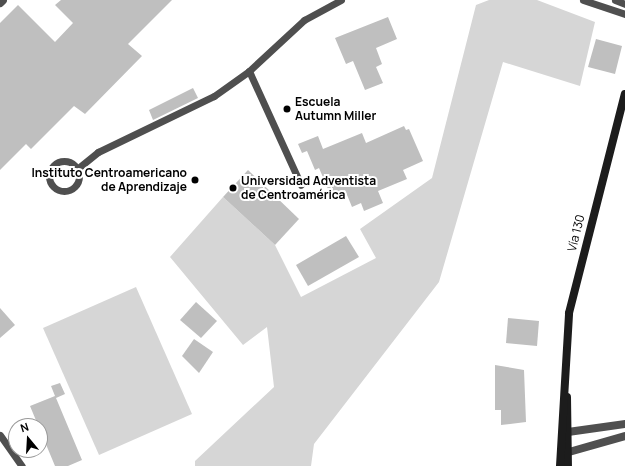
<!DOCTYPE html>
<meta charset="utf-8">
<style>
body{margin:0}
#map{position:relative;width:625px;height:466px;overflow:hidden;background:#fff;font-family:Manrope,sans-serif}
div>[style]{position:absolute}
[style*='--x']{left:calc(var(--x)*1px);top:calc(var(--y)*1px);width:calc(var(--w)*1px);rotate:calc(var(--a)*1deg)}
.green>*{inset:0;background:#d6d6d6}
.building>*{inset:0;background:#bfbfbf}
.service>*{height:7px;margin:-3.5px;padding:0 3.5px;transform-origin:3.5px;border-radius:3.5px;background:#4f4f4f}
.service>.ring{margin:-3.5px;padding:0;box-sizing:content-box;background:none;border:7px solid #4f4f4f;border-radius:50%}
.minor>*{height:8px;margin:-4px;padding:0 4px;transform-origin:4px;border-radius:4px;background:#4f4f4f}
.secondary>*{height:8px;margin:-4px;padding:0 4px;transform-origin:4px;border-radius:4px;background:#1c1c1c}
.dots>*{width:11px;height:11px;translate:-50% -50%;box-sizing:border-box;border:2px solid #fff;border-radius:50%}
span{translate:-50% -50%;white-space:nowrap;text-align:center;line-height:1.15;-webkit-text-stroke:4px #fff;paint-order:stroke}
.poi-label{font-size:12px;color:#000;font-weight:700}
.left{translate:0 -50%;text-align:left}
.right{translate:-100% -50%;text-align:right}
.street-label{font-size:12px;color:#000}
.north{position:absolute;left:8px;top:418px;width:40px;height:40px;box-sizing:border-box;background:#fff;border:1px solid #999;border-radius:50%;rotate:342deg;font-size:11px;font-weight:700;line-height:16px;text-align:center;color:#000}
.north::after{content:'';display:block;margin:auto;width:14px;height:18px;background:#000;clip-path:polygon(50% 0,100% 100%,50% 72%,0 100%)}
</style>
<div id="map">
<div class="green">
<i style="clip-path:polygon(489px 0,537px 0,595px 22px,580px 86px,503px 62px,439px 282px,314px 444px,311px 466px,195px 466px,195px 461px,274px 387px,267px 327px,243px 345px,170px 257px,223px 197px,275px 245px,301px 297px,376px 258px,360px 229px,432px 178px,476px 5px)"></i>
<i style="clip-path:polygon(136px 287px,192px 414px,99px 455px,43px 328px)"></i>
</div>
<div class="building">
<i style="clip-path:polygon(61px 0,172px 0,128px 44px,142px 56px,85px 114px,74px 106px,31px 149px,26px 144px,0 170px,0 23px,18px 5px,55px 42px,73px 23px,55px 5px)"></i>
<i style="clip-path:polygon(388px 17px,397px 39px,376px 48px,382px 64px,376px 67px,383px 83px,365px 90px,353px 61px,346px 64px,335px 38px)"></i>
<i style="clip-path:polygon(596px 39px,622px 46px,615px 74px,588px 67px)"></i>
<i style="clip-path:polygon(193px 88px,198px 98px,153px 120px,149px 110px)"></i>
<i style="clip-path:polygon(404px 126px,406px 130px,409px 129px,423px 161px,403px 170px,407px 179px,378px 191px,383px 203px,364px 211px,361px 203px,352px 207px,345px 190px,331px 196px,319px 168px,315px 170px,307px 151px,302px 153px,298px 144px,318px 136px,323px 149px,362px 133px,366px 143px)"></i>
<i style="clip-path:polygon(248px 170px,299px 219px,275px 245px,223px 197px)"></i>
<i style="clip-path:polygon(346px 236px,359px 257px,308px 286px,296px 265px)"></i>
<i style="clip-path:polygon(196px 302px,217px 321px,201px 338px,180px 320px)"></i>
<i style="clip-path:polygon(0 308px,15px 325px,0 338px)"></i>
<i style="clip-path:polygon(508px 318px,539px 321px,537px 346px,506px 343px)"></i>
<i style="clip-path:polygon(194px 339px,213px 352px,199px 373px,182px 356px)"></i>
<i style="clip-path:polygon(495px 365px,524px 370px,526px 422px,501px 425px,501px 410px,495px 410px)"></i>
<i style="clip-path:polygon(60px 383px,65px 394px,56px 398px,82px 460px,68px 466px,55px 466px,30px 406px,55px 396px,51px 386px)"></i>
</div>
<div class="service">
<i style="--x:583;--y:0;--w:44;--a:18.4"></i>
<i style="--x:615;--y:0;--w:11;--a:22"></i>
<i style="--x:0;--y:3;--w:4;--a:-45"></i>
<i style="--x:249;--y:71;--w:125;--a:65.5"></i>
<i class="ring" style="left:49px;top:161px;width:23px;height:23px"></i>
<i style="--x:77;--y:169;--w:27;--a:-39"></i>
<i style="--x:98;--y:152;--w:129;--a:-25.8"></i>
<i style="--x:214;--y:96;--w:43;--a:-35.5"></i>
<i style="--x:249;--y:71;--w:75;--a:-42.8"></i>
<i style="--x:304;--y:20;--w:42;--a:-28.4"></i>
<i style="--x:0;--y:435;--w:38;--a:55"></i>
</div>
<div class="minor">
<i style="--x:568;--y:432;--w:58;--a:-8"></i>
<i style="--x:569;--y:452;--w:58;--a:-15.9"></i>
</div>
<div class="secondary">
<i style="--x:567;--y:397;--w:69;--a:89.2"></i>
<i style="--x:560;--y:466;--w:153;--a:-86.6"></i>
<i style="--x:569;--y:313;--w:226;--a:-75.7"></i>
</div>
<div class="dots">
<i style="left:287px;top:109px;background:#000"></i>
<i style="left:195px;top:180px;background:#000"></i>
<i style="left:233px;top:188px;background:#000"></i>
</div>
<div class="poi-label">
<span class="left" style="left:295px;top:109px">Escuela<br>Autumn Miller</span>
<span class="right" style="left:187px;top:180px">Instituto Centroamericano<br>de Aprendizaje</span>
<span class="left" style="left:241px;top:188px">Universidad Adventista<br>de Centroamérica</span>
</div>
<div class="street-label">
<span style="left:576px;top:233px;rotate:-76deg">Vía 130</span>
</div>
<div class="north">N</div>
</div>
